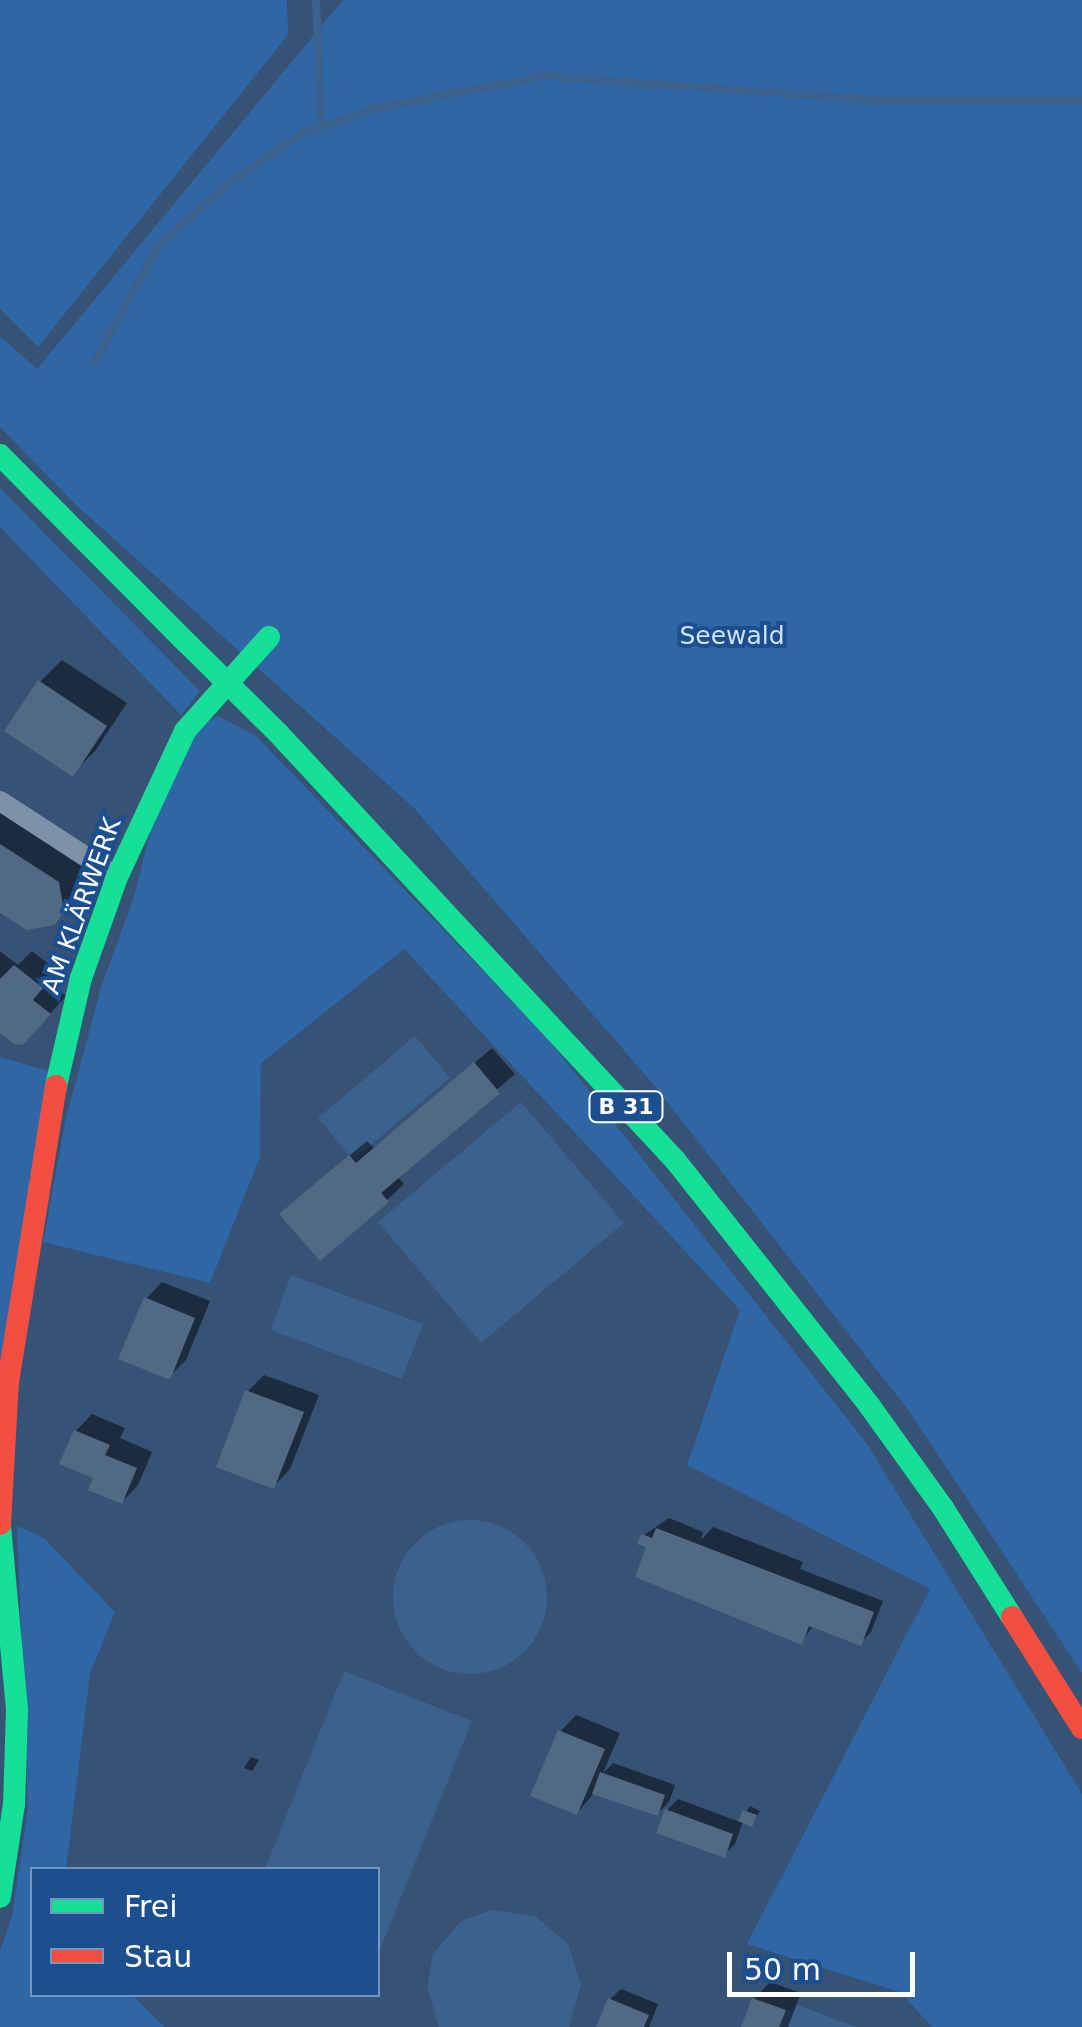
<!DOCTYPE html>
<meta charset="utf-8">
<style>
body{margin:0}
#map{position:relative;width:1082px;height:2027px;overflow:hidden;background:#365274;font-family:"DejaVu Sans",sans-serif}
div>[style]{position:absolute}
[style*='--x']{left:calc(var(--x)*1px);top:calc(var(--y)*1px);width:calc(var(--w)*1px);rotate:calc(var(--a)*1deg)}
.green>*{inset:0;background:#2f66a5}
.water>*{inset:0;background:#3b618d}
.round{border-radius:50%}
.shadow>*{inset:0;background:#0007}
.stream>*{height:8px;margin:-4px;padding:0 4px;transform-origin:4px;border-radius:4px;background:#3b618d}
.building>*{inset:0;background:#526984}
.street>*{height:20px;margin:-10px;padding:0 10px;transform-origin:10px;border-radius:10px;background:#7d92a8}
.fast>*{height:22px;margin:-11px;padding:0 11px;transform-origin:11px;border-radius:11px;background:#16e098}
.jam>*{height:22px;margin:-11px;padding:0 11px;transform-origin:11px;border-radius:11px;background:#f24e42}
.fast-bridge>*{height:22px;margin:-11px;padding:0 11px;transform-origin:11px;border-radius:11px;background:#16e098}
span{translate:-50% -50%;white-space:nowrap;text-align:center;line-height:1.15;-webkit-text-stroke:8px #1b4f8f;paint-order:stroke}
.shield-label span{padding:2px 8px;background:#1b4f8f;border:2px solid;border-radius:8px;-webkit-text-stroke-width:0}
.shield-label{font-size:22px;color:#fff;font-weight:700}
.park-label{font-size:25px;color:#cfe3fa}
.street-label{font-size:25px;color:#fff}
.legend{position:absolute;left:30px;top:1867px;width:350px;height:130px;box-sizing:border-box;background:#1b4f8f;border:2px solid #7695bc;margin:0;padding:12px 18px;list-style:none;font-size:30px;color:#fff}
.legend li{display:flex;align-items:center;gap:20px;height:50px}
.legend b{width:50px;border:2px solid #7695bc}
.scale{position:absolute;left:727px;top:1952px;width:188px;height:45px;box-sizing:border-box;border:5px solid #fff;border-top:0;padding-left:12px;font-size:30px;line-height:35px;white-space:nowrap;color:#fff;-webkit-text-stroke:8px #1b4f8f;paint-order:stroke}
</style>
<div id="map">
<div class="green">
<i style="clip-path:polygon(0 0,287px 0,288px 35px,38px 347px,0 309px)"></i>
<i style="clip-path:polygon(343px 0,1082px 0,1082px 1673px,909px 1411px,653px 1084px,414px 808px,76px 505px,0 427px,0 336px,37px 369px)"></i>
<i style="clip-path:polygon(0 488px,200px 691px,181px 715px,0 527px)"></i>
<i style="clip-path:polygon(218px 716px,256px 736px,545px 1035px,867px 1444px,1082px 1794px,1082px 2027px,932px 2027px,900px 1992px,747px 1944px,930px 1589px,687px 1465px,740px 1310px,404px 949px,261px 1063px,260px 1157px,210px 1283px,43px 1242px,66px 1118px,102px 984px,133px 900px,161px 789px,192px 731px)"></i>
<i style="clip-path:polygon(0 1057px,52px 1072px,0 1418px)"></i>
<i style="clip-path:polygon(17px 1526px,44px 1538px,115px 1612px,90px 1674px,66px 1869px,32px 1870px,32px 1994px,132px 1995px,165px 2027px,0 2027px,0 1951px,12px 1916px,28px 1808px)"></i>
</div>
<div class="water">
<i style="clip-path:polygon(415px 1036px,450px 1078px,353px 1160px,318px 1118px)"></i>
<i style="clip-path:polygon(521px 1102px,624px 1223px,481px 1343px,378px 1222px)"></i>
<i style="clip-path:polygon(291px 1275px,423px 1324px,402px 1379px,271px 1330px)"></i>
<i class="round" style="left:393px;top:1520px;width:154px;height:154px"></i>
<i style="clip-path:polygon(344px 1671px,472px 1721px,379px 1952px,378px 1870px,265px 1869px)"></i>
<i style="clip-path:polygon(492px 1910px,535px 1916px,568px 1944px,581px 1985px,569px 2027px,439px 2027px,427px 1987px,433px 1954px,461px 1921px)"></i>
<i style="clip-path:polygon(795px 2004px,856px 2027px,779px 2027px,786px 2010px,792px 2012px)"></i>
</div>
<div class="shadow">
<i style="clip-path:polygon(62px 660px,127px 703px,95px 751px,73px 773px,40px 682px)"></i>
<i style="clip-path:polygon(0 808px,81px 860px,85px 887px,54px 923px,0 910px)"></i>
<i style="clip-path:polygon(0 951px,18px 965px,32px 951px,58px 971px,48px 982px,66px 996px,40px 1025px,0 1033px)"></i>
<i style="clip-path:polygon(492px 1048px,515px 1074px,397px 1176px,404px 1184px,387px 1200px,299px 1198px,367px 1141px,374px 1148px)"></i>
<i style="clip-path:polygon(162px 1282px,210px 1301px,186px 1360px,169px 1377px,146px 1299px)"></i>
<i style="clip-path:polygon(264px 1375px,319px 1395px,290px 1469px,274px 1486px,248px 1391px)"></i>
<i style="clip-path:polygon(92px 1414px,125px 1428px,120px 1438px,152px 1452px,138px 1485px,122px 1502px,96px 1477px,76px 1431px)"></i>
<i style="clip-path:polygon(669px 1518px,703px 1532px,701px 1540px,713px 1527px,803px 1562px,800px 1569px,883px 1601px,871px 1632px,860px 1643px,814px 1625px,801px 1642px,677px 1594px,643px 1536px)"></i>
<i style="clip-path:polygon(576px 1715px,620px 1733px,603px 1773px,613px 1763px,675px 1785px,669px 1802px,658px 1813px,595px 1792px,577px 1813px,560px 1732px)"></i>
<i style="clip-path:polygon(251px 1757px,259px 1760px,252px 1771px,244px 1768px)"></i>
<i style="clip-path:polygon(678px 1799px,740px 1822px,750px 1806px,760px 1811px,752px 1824px,743px 1821px,735px 1844px,724px 1855px,667px 1810px)"></i>
<i style="clip-path:polygon(770px 1982px,801px 1993px,788px 2027px,743px 2027px,754px 1999px)"></i>
<i style="clip-path:polygon(621px 1989px,658px 2004px,649px 2027px,599px 2027px,610px 1999px)"></i>
</div>
<div class="stream">
<i style="--x:316;--y:0;--w:127;--a:87.7"></i>
<i style="--x:94;--y:363;--w:134;--a:-61.5"></i>
<i style="--x:158;--y:245;--w:94;--a:-41.1"></i>
<i style="--x:229;--y:183;--w:88;--a:-34.4"></i>
<i style="--x:302;--y:133;--w:80;--a:-18.2"></i>
<i style="--x:378;--y:108;--w:168;--a:-11"></i>
<i style="--x:543;--y:76;--w:334;--a:4.1"></i>
<i style="--x:876;--y:100;--w:206;--a:0"></i>
</div>
<div class="building">
<i style="clip-path:polygon(38px 680px,107px 726px,73px 777px,4px 731px)"></i>
<i style="clip-path:polygon(0 844px,59px 882px,64px 911px,55px 925px,27px 930px,0 913px)"></i>
<i style="clip-path:polygon(14px 965px,43px 988px,33px 1000px,51px 1014px,23px 1045px,14px 1044px,0 1033px,0 979px)"></i>
<i style="clip-path:polygon(474px 1062px,500px 1093px,381px 1193px,389px 1202px,320px 1261px,279px 1214px,349px 1155px,356px 1163px)"></i>
<i style="clip-path:polygon(144px 1297px,195px 1318px,170px 1380px,118px 1359px)"></i>
<i style="clip-path:polygon(245px 1390px,304px 1412px,274px 1489px,216px 1467px)"></i>
<i style="clip-path:polygon(74px 1430px,110px 1445px,105px 1455px,137px 1468px,122px 1504px,88px 1490px,93px 1478px,59px 1464px)"></i>
<i style="clip-path:polygon(656px 1528px,874px 1612px,861px 1646px,809px 1626px,802px 1645px,635px 1577px,646px 1547px,637px 1544px,641px 1534px,652px 1538px)"></i>
<i style="clip-path:polygon(558px 1730px,605px 1749px,577px 1815px,530px 1796px)"></i>
<i style="clip-path:polygon(600px 1772px,665px 1795px,658px 1816px,592px 1794px)"></i>
<i style="clip-path:polygon(665px 1809px,733px 1834px,725px 1858px,656px 1833px)"></i>
<i style="clip-path:polygon(743px 1810px,757px 1815px,752px 1827px,738px 1821px)"></i>
<i style="clip-path:polygon(608px 1998px,649px 2015px,644px 2027px,596px 2027px)"></i>
<i style="clip-path:polygon(752px 1998px,786px 2010px,779px 2027px,741px 2027px)"></i>
</div>
<div class="street">
<i style="--x:0;--y:801;--w:140;--a:33"></i>
</div>
<div class="fast">
<i style="--x:0;--y:455;--w:265;--a:45.2"></i>
<i style="--x:278;--y:733;--w:583;--a:47.09"></i>
<i style="--x:675;--y:1160;--w:313;--a:51.6"></i>
<i style="--x:869;--y:1405;--w:127;--a:54.3"></i>
<i style="--x:943;--y:1508;--w:129;--a:57.7"></i>
<i style="--x:56;--y:1086;--w:111;--a:-77"></i>
<i style="--x:81;--y:978;--w:107;--a:-70.4"></i>
<i style="--x:117;--y:877;--w:161;--a:-65"></i>
<i style="--x:185;--y:731;--w:126;--a:-48.2"></i>
<i style="--x:0;--y:1526;--w:185;--a:84.7"></i>
<i style="--x:17;--y:1710;--w:94;--a:91.8"></i>
<i style="--x:14;--y:1804;--w:94;--a:98.6"></i>
</div>
<div class="jam">
<i style="--x:0;--y:1524;--w:142;--a:-86.8"></i>
<i style="--x:8;--y:1382;--w:300;--a:-80.8"></i>
<i style="--x:1012;--y:1617;--w:131;--a:57.8"></i>
</div>
<div class="fast-bridge">
<i style="--x:187;--y:643;--w:128;--a:44.7"></i>
</div>
<div class="shield-label">
<span style="left:626px;top:1107px">B 31</span>
</div>
<div class="park-label">
<span style="left:732px;top:636px">Seewald</span>
</div>
<div class="street-label">
<span style="left:82px;top:906px;rotate:-70deg">AM KLÄRWERK</span>
</div>
<ul class="legend">
<li><b style="height:12px;background:#16e098"></b>Frei</li>
<li><b style="height:12px;background:#f24e42"></b>Stau</li>
</ul>
<div class="scale">50 m</div>
</div>
